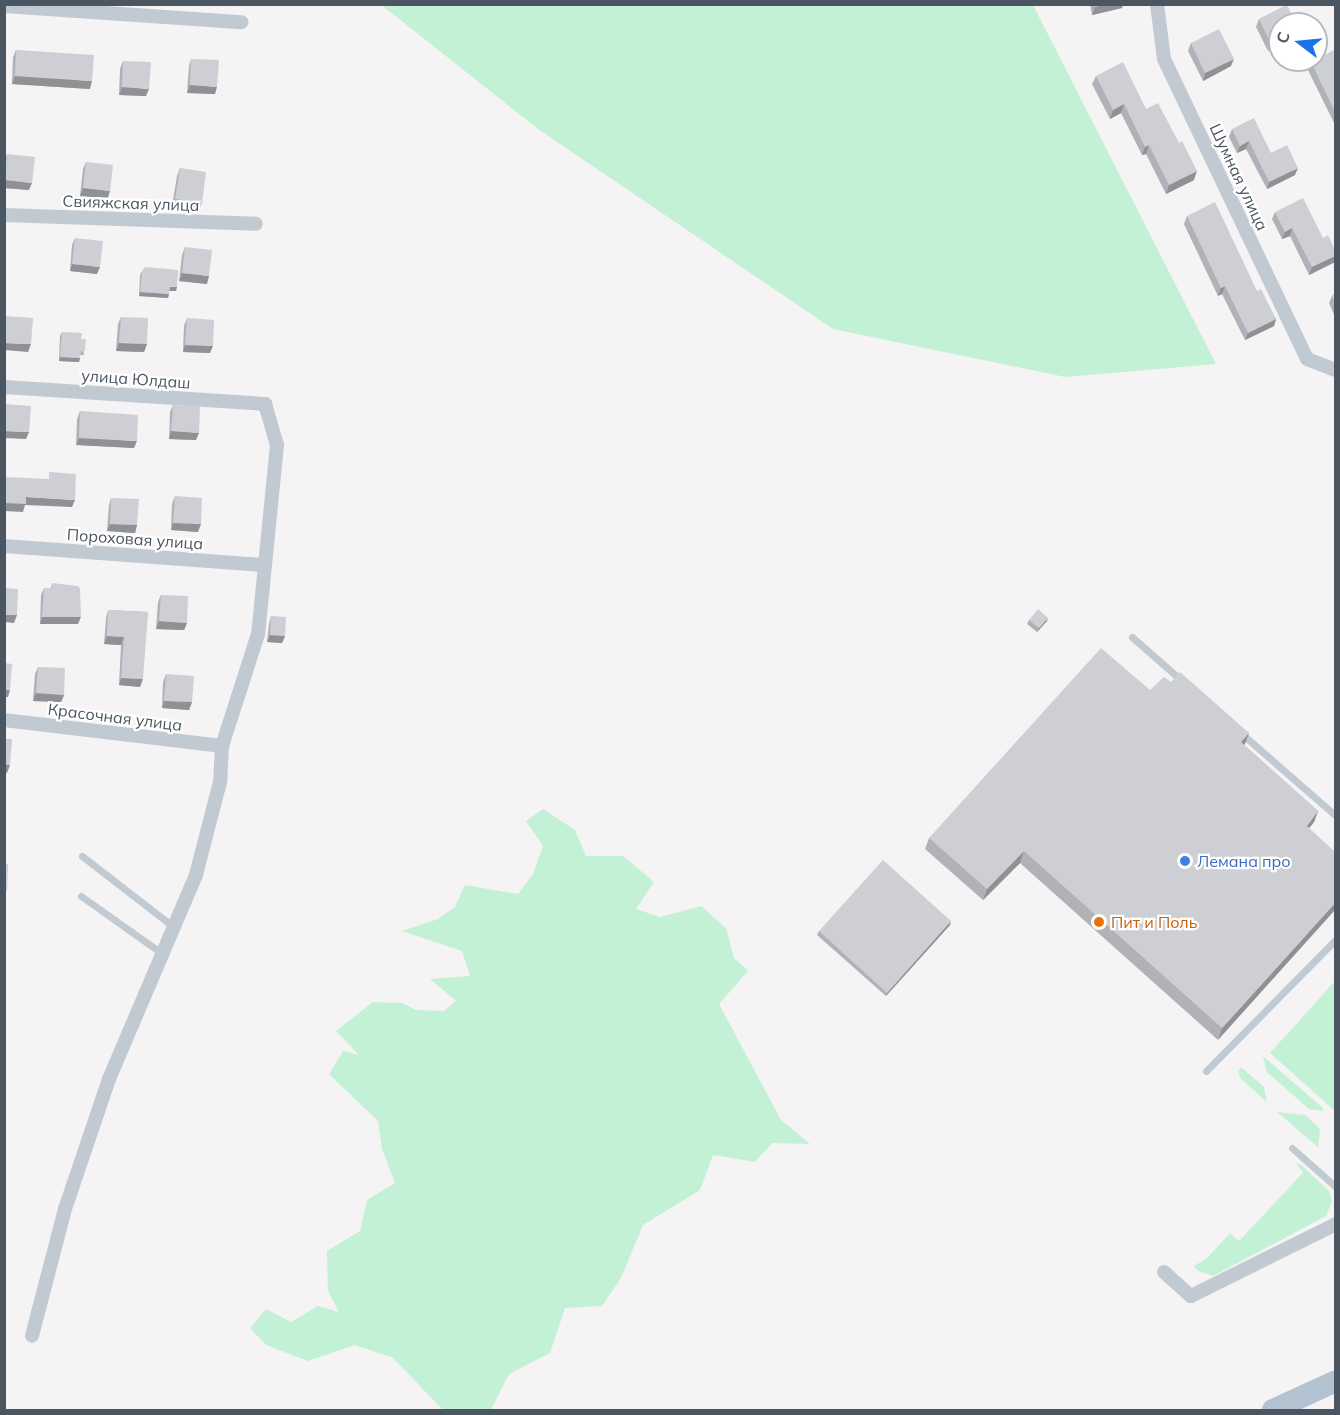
<!DOCTYPE html>
<meta charset="utf-8">
<style>
body{margin:0}
#map{position:relative;width:1340px;height:1415px;overflow:hidden;background:#f5f3f3;font-family:Mulish,sans-serif}
div>[style]{position:absolute}
[style*='--x']{left:calc(var(--x)*1px);top:calc(var(--y)*1px);width:calc(var(--w)*1px);rotate:calc(var(--a)*1deg)}
.green>*{inset:0;background:#c3f1d5}
.service>*{height:7px;margin:-3.5px;padding:0 3.5px;transform-origin:3.5px;border-radius:3.5px;background:#c1cad2}
.minor>*{height:14px;margin:-7px;padding:0 7px;transform-origin:7px;border-radius:7px;background:#c1cad2}
.primary>*{height:22px;margin:-11px;padding:0 11px;transform-origin:11px;border-radius:11px;background:#b3c2d1}
.wall>*{inset:0;background:#b0b2b7}
.shaded-wall>*{inset:0;background:#909195}
.building>*{inset:0;background:#cdcfd5}
.dots>*{width:16px;height:16px;translate:-50% -50%;box-sizing:border-box;border:3px solid #fff;border-radius:50%}
span{translate:-50% -50%;white-space:nowrap;text-align:center;line-height:1.15;-webkit-text-stroke:4.5px #fff;paint-order:stroke}
.street-label{font-size:16px;color:#4a5661}
.shop-label{font-size:16px;color:#366cbe}
.left{translate:0 -50%;text-align:left}
.food-label{font-size:16px;color:#c56008}
.frame{position:absolute;inset:0;border:6px solid #4a5661;pointer-events:none}
.north{position:absolute;left:1268px;top:12px;width:60px;height:60px;box-sizing:border-box;background:#fff;border:2px solid #b7bbc0;border-radius:50%;rotate:286deg;font-size:16px;font-weight:700;line-height:24px;text-align:center;color:#4a5661}
.north::after{content:'';display:block;margin:auto;width:21px;height:27px;background:#1a73e8;clip-path:polygon(50% 0,100% 100%,50% 72%,0 100%)}
</style>
<div id="map">
<div class="green">
<i style="clip-path:polygon(384px 5px,1033px 5px,1216px 364px,1065px 377px,833px 329px,538px 129px,384px 7px)"></i>
<i style="clip-path:polygon(543px 809px,575px 830px,586px 856px,623px 856px,654px 882px,636px 909px,660px 917px,701px 906px,726px 928px,734px 958px,748px 971px,719px 1004px,781px 1120px,810px 1144px,772px 1143px,755px 1162px,713px 1155px,700px 1190px,643px 1225px,621px 1278px,602px 1306px,565px 1308px,550px 1353px,509px 1374px,491px 1410px,443px 1410px,393px 1358px,355px 1345px,308px 1361px,266px 1345px,250px 1328px,266px 1309px,291px 1322px,318px 1306px,339px 1312px,328px 1291px,327px 1251px,360px 1231px,367px 1200px,395px 1183px,382px 1149px,378px 1121px,329px 1074px,343px 1051px,359px 1055px,336px 1031px,373px 1002px,402px 1003px,416px 1010px,444px 1011px,456px 1001px,430px 979px,470px 976px,462px 951px,402px 931px,438px 919px,455px 907px,465px 885px,518px 894px,533px 874px,543px 846px,526px 821px)"></i>
<i style="clip-path:polygon(1335px 981px,1335px 1111px,1270px 1053px)"></i>
<i style="clip-path:polygon(1263px 1056px,1323px 1108px,1323px 1111px,1309px 1109px,1267px 1072px)"></i>
<i style="clip-path:polygon(1241px 1067px,1264px 1087px,1267px 1102px,1241px 1079px,1238px 1072px)"></i>
<i style="clip-path:polygon(1277px 1112px,1305px 1115px,1320px 1129px,1318px 1147px)"></i>
<i style="clip-path:polygon(1296px 1163px,1301px 1165px,1329px 1191px,1332px 1202px,1326px 1216px,1213px 1276px,1198px 1271px,1194px 1266px,1206px 1259px,1230px 1233px,1239px 1241px,1303px 1173px)"></i>
</div>
<div class="service">
<i style="--x:1132;--y:637;--w:67;--a:41.3"></i>
<i style="--x:1242;--y:734;--w:125;--a:41.1"></i>
<i style="--x:82;--y:856;--w:116;--a:37.7"></i>
<i style="--x:81;--y:896;--w:100;--a:35.3"></i>
<i style="--x:1206;--y:1071;--w:185;--a:-45.4"></i>
<i style="--x:1292;--y:1148;--w:59;--a:41.6"></i>
</div>
<div class="minor">
<i style="--x:1157;--y:4;--w:55;--a:82.7"></i>
<i style="--x:1164;--y:59;--w:332;--a:64.5"></i>
<i style="--x:1307;--y:359;--w:31;--a:21"></i>
<i style="--x:4;--y:6;--w:238;--a:3.9"></i>
<i style="--x:4;--y:215;--w:252;--a:2"></i>
<i style="--x:4;--y:387;--w:262;--a:3.7"></i>
<i style="--x:265;--y:404;--w:43;--a:73.7"></i>
<i style="--x:277;--y:445;--w:190;--a:95.7"></i>
<i style="--x:258;--y:634;--w:118;--a:107.8"></i>
<i style="--x:222;--y:746;--w:36;--a:93"></i>
<i style="--x:220;--y:782;--w:96;--a:104.5"></i>
<i style="--x:196;--y:875;--w:222;--a:113.1"></i>
<i style="--x:109;--y:1079;--w:137;--a:108.7"></i>
<i style="--x:65;--y:1209;--w:131;--a:104.6"></i>
<i style="--x:4;--y:546;--w:260;--a:4.2"></i>
<i style="--x:4;--y:720;--w:220;--a:6.8"></i>
<i style="--x:1164;--y:1272;--w:36;--a:42"></i>
<i style="--x:1191;--y:1296;--w:162;--a:-26.4"></i>
</div>
<div class="primary">
<i style="--x:1273;--y:1410;--w:69;--a:-24.7"></i>
</div>
<div class="wall">
<i style="clip-path:polygon(1090px 4px,1123px 4px,1122px 8px,1092px 15px)"></i>
<i style="clip-path:polygon(1287px 5px,1268px 51px,1256px 27px,1259px 19px)"></i>
<i style="clip-path:polygon(1191px 43px,1231px 66px,1203px 81px,1188px 51px)"></i>
<i style="clip-path:polygon(16px 50px,90px 89px,12px 84px,13px 57px)"></i>
<i style="clip-path:polygon(1335px 50px,1335px 125px,1308px 70px,1311px 62px)"></i>
<i style="clip-path:polygon(191px 59px,215px 94px,187px 93px,189px 66px)"></i>
<i style="clip-path:polygon(123px 61px,146px 96px,119px 95px,120px 69px)"></i>
<i style="clip-path:polygon(1096px 76px,1146px 109px,1194px 180px,1166px 194px,1146px 154px,1142px 155px,1121px 113px,1110px 119px,1092px 84px)"></i>
<i style="clip-path:polygon(1232px 129px,1271px 153px,1295px 175px,1267px 189px,1246px 149px,1237px 153px,1229px 137px)"></i>
<i style="clip-path:polygon(7px 154px,29px 190px,4px 188px,4px 163px)"></i>
<i style="clip-path:polygon(86px 162px,108px 198px,80px 196px,83px 169px)"></i>
<i style="clip-path:polygon(180px 168px,202px 203px,199px 210px,172px 206px,177px 176px)"></i>
<i style="clip-path:polygon(1275px 212px,1335px 262px,1309px 275px,1290px 236px,1282px 239px,1272px 219px)"></i>
<i style="clip-path:polygon(1187px 216px,1257px 291px,1276px 319px,1274px 326px,1245px 340px,1222px 294px,1218px 296px,1184px 224px)"></i>
<i style="clip-path:polygon(75px 238px,97px 274px,70px 271px,72px 245px)"></i>
<i style="clip-path:polygon(185px 247px,207px 284px,179px 281px,182px 255px)"></i>
<i style="clip-path:polygon(142px 271px,176px 291px,169px 291px,168px 298px,139px 296px,140px 275px)"></i>
<i style="clip-path:polygon(1335px 294px,1335px 317px,1329px 303px,1332px 296px)"></i>
<i style="clip-path:polygon(121px 317px,147px 344px,144px 352px,116px 351px,118px 324px)"></i>
<i style="clip-path:polygon(187px 318px,210px 353px,183px 352px,184px 326px)"></i>
<i style="clip-path:polygon(62px 332px,81px 339px,84px 355px,80px 355px,79px 362px,59px 361px,60px 336px)"></i>
<i style="clip-path:polygon(173px 405px,196px 440px,169px 439px,170px 412px)"></i>
<i style="clip-path:polygon(80px 411px,134px 448px,76px 445px,77px 419px)"></i>
<i style="clip-path:polygon(175px 496px,198px 532px,171px 530px,172px 504px)"></i>
<i style="clip-path:polygon(111px 498px,137px 525px,135px 533px,107px 531px,109px 505px)"></i>
<i style="clip-path:polygon(52px 583px,78px 624px,40px 624px,41px 595px,44px 588px,51px 588px)"></i>
<i style="clip-path:polygon(161px 595px,187px 623px,184px 630px,156px 629px,158px 602px)"></i>
<i style="clip-path:polygon(108px 610px,148px 612px,140px 687px,119px 685px,121px 645px,104px 644px,106px 618px)"></i>
<i style="clip-path:polygon(271px 616px,285px 636px,282px 643px,267px 642px,269px 624px)"></i>
<i style="clip-path:polygon(1029px 620px,1047px 621px,1037px 632px,1027px 624px)"></i>
<i style="clip-path:polygon(38px 667px,64px 695px,61px 702px,33px 701px,35px 674px)"></i>
<i style="clip-path:polygon(166px 674px,192px 702px,189px 710px,162px 708px,163px 682px)"></i>
<i style="clip-path:polygon(1171px 682px,1249px 733px,1244px 745px,1318px 811px,1314px 822px,1309px 828px,1218px 1040px,1020px 863px,983px 900px,925px 849px,929px 838px,1150px 690px)"></i>
<i style="clip-path:polygon(950px 925px,886px 996px,817px 935px,819px 931px)"></i>
</div>
<div class="shaded-wall">
<i style="clip-path:polygon(1106px 4px,1123px 4px,1122px 8px,1092px 15px,1095px 7px)"></i>
<i style="clip-path:polygon(1280px 39px,1280px 45px,1268px 51px,1271px 44px)"></i>
<i style="clip-path:polygon(1234px 59px,1231px 66px,1203px 81px,1205px 73px)"></i>
<i style="clip-path:polygon(15px 76px,92px 81px,90px 89px,12px 84px)"></i>
<i style="clip-path:polygon(190px 85px,217px 87px,215px 94px,187px 93px)"></i>
<i style="clip-path:polygon(122px 87px,149px 89px,146px 96px,119px 95px)"></i>
<i style="clip-path:polygon(1124px 104px,1121px 113px,1110px 119px,1113px 110px)"></i>
<i style="clip-path:polygon(1249px 141px,1246px 149px,1237px 153px,1240px 146px)"></i>
<i style="clip-path:polygon(1149px 145px,1146px 154px,1142px 155px,1145px 147px)"></i>
<i style="clip-path:polygon(1298px 168px,1295px 175px,1267px 189px,1269px 182px)"></i>
<i style="clip-path:polygon(1197px 171px,1194px 180px,1166px 194px,1169px 185px)"></i>
<i style="clip-path:polygon(5px 180px,32px 183px,29px 190px,4px 188px)"></i>
<i style="clip-path:polygon(83px 188px,110px 191px,108px 198px,80px 196px)"></i>
<i style="clip-path:polygon(1292px 228px,1290px 236px,1282px 239px,1285px 232px)"></i>
<i style="clip-path:polygon(1335px 256px,1335px 262px,1309px 275px,1312px 267px)"></i>
<i style="clip-path:polygon(72px 264px,100px 267px,97px 274px,70px 271px)"></i>
<i style="clip-path:polygon(182px 273px,209px 276px,207px 284px,179px 281px)"></i>
<i style="clip-path:polygon(1225px 286px,1222px 294px,1218px 296px,1221px 288px)"></i>
<i style="clip-path:polygon(170px 287px,177px 287px,176px 291px,168px 291px)"></i>
<i style="clip-path:polygon(140px 292px,169px 294px,168px 298px,139px 296px)"></i>
<i style="clip-path:polygon(1276px 319px,1274px 326px,1245px 340px,1248px 333px)"></i>
<i style="clip-path:polygon(4px 343px,31px 344px,28px 352px,4px 350px)"></i>
<i style="clip-path:polygon(119px 343px,147px 344px,144px 352px,116px 351px)"></i>
<i style="clip-path:polygon(185px 345px,213px 346px,210px 353px,183px 352px)"></i>
<i style="clip-path:polygon(60px 357px,80px 358px,79px 362px,59px 361px)"></i>
<i style="clip-path:polygon(4px 431px,29px 432px,26px 439px,4px 438px)"></i>
<i style="clip-path:polygon(171px 431px,199px 433px,196px 440px,169px 439px)"></i>
<i style="clip-path:polygon(79px 438px,137px 441px,134px 448px,76px 445px)"></i>
<i style="clip-path:polygon(26px 497px,75px 500px,72px 507px,25px 505px,23px 512px,4px 511px,4px 503px)"></i>
<i style="clip-path:polygon(173px 523px,201px 524px,198px 532px,171px 530px)"></i>
<i style="clip-path:polygon(110px 524px,137px 525px,135px 533px,107px 531px)"></i>
<i style="clip-path:polygon(4px 615px,17px 615px,14px 623px,4px 622px)"></i>
<i style="clip-path:polygon(42px 617px,81px 617px,78px 624px,40px 624px)"></i>
<i style="clip-path:polygon(1048px 618px,1047px 621px,1037px 632px,1039px 628px)"></i>
<i style="clip-path:polygon(159px 621px,187px 623px,184px 630px,156px 629px)"></i>
<i style="clip-path:polygon(270px 635px,285px 636px,282px 643px,267px 642px)"></i>
<i style="clip-path:polygon(107px 636px,124px 637px,121px 645px,104px 644px)"></i>
<i style="clip-path:polygon(121px 678px,143px 679px,140px 687px,119px 685px)"></i>
<i style="clip-path:polygon(4px 690px,10px 690px,8px 697px,4px 697px)"></i>
<i style="clip-path:polygon(36px 693px,64px 695px,61px 702px,33px 701px)"></i>
<i style="clip-path:polygon(164px 701px,192px 702px,189px 710px,162px 708px)"></i>
<i style="clip-path:polygon(1249px 733px,1245px 744px,1237px 753px,1241px 742px)"></i>
<i style="clip-path:polygon(4px 765px,10px 765px,7px 773px,4px 772px)"></i>
<i style="clip-path:polygon(1318px 811px,1314px 822px,1302px 837px,1307px 826px)"></i>
<i style="clip-path:polygon(1024px 851px,1020px 863px,983px 900px,987px 889px)"></i>
<i style="clip-path:polygon(1335px 903px,1335px 910px,1218px 1040px,1222px 1028px)"></i>
<i style="clip-path:polygon(951px 921px,950px 925px,886px 996px,887px 993px)"></i>
</div>
<div class="building">
<i style="clip-path:polygon(1094px 4px,1106px 4px,1095px 7px)"></i>
<i style="clip-path:polygon(1287px 5px,1296px 24px,1280px 24px,1280px 39px,1271px 44px,1259px 19px)"></i>
<i style="clip-path:polygon(1219px 29px,1234px 59px,1205px 73px,1191px 43px)"></i>
<i style="clip-path:polygon(16px 50px,94px 55px,92px 81px,15px 76px)"></i>
<i style="clip-path:polygon(1335px 50px,1335px 112px,1311px 62px)"></i>
<i style="clip-path:polygon(191px 59px,219px 60px,217px 87px,190px 85px)"></i>
<i style="clip-path:polygon(123px 61px,151px 62px,149px 89px,122px 87px)"></i>
<i style="clip-path:polygon(1123px 62px,1146px 109px,1158px 103px,1179px 143px,1182px 141px,1197px 171px,1169px 185px,1149px 145px,1145px 147px,1124px 104px,1113px 110px,1096px 76px)"></i>
<i style="clip-path:polygon(1254px 118px,1271px 153px,1287px 145px,1298px 168px,1269px 182px,1249px 141px,1240px 146px,1232px 129px)"></i>
<i style="clip-path:polygon(7px 154px,35px 157px,32px 183px,5px 180px)"></i>
<i style="clip-path:polygon(86px 162px,113px 165px,110px 191px,83px 188px)"></i>
<i style="clip-path:polygon(180px 168px,206px 172px,202px 203px,175px 199px)"></i>
<i style="clip-path:polygon(1303px 198px,1323px 238px,1328px 235px,1335px 250px,1335px 256px,1312px 267px,1292px 228px,1285px 232px,1275px 212px)"></i>
<i style="clip-path:polygon(1215px 202px,1257px 291px,1261px 289px,1276px 319px,1248px 333px,1225px 286px,1221px 288px,1187px 216px)"></i>
<i style="clip-path:polygon(75px 238px,103px 241px,100px 267px,72px 264px)"></i>
<i style="clip-path:polygon(185px 247px,212px 250px,209px 276px,182px 273px)"></i>
<i style="clip-path:polygon(145px 267px,178px 270px,177px 287px,170px 287px,169px 294px,140px 292px,142px 271px)"></i>
<i style="clip-path:polygon(1335px 294px,1335px 304px,1332px 296px)"></i>
<i style="clip-path:polygon(5px 316px,33px 318px,31px 344px,4px 343px)"></i>
<i style="clip-path:polygon(121px 317px,148px 318px,147px 344px,119px 343px)"></i>
<i style="clip-path:polygon(187px 318px,214px 320px,213px 346px,185px 345px)"></i>
<i style="clip-path:polygon(62px 332px,82px 333px,81px 339px,86px 339px,85px 351px,81px 351px,80px 358px,60px 357px)"></i>
<i style="clip-path:polygon(4px 404px,31px 406px,29px 432px,4px 431px)"></i>
<i style="clip-path:polygon(173px 405px,200px 406px,199px 433px,171px 431px)"></i>
<i style="clip-path:polygon(80px 411px,138px 415px,137px 441px,79px 438px)"></i>
<i style="clip-path:polygon(49px 472px,76px 474px,75px 500px,26px 497px,26px 504px,4px 503px,4px 477px,49px 479px)"></i>
<i style="clip-path:polygon(175px 496px,202px 498px,201px 524px,173px 523px)"></i>
<i style="clip-path:polygon(111px 498px,139px 499px,137px 525px,110px 524px)"></i>
<i style="clip-path:polygon(52px 583px,78px 586px,80px 589px,81px 617px,42px 617px,44px 588px,52px 588px)"></i>
<i style="clip-path:polygon(4px 588px,18px 589px,17px 615px,4px 615px)"></i>
<i style="clip-path:polygon(161px 595px,188px 596px,187px 623px,159px 621px)"></i>
<i style="clip-path:polygon(1038px 609px,1048px 618px,1039px 628px,1029px 620px)"></i>
<i style="clip-path:polygon(108px 610px,148px 612px,143px 679px,121px 678px,124px 637px,107px 636px)"></i>
<i style="clip-path:polygon(271px 616px,286px 617px,285px 636px,270px 635px)"></i>
<i style="clip-path:polygon(1101px 648px,1150px 690px,1164px 677px,1171px 682px,1180px 672px,1249px 733px,1241px 742px,1318px 811px,1307px 826px,1335px 852px,1335px 903px,1222px 1028px,1024px 851px,987px 889px,929px 838px)"></i>
<i style="clip-path:polygon(4px 663px,12px 664px,10px 690px,4px 690px)"></i>
<i style="clip-path:polygon(38px 667px,65px 668px,64px 695px,36px 693px)"></i>
<i style="clip-path:polygon(166px 674px,194px 676px,192px 702px,164px 701px)"></i>
<i style="clip-path:polygon(4px 739px,12px 739px,10px 765px,4px 765px)"></i>
<i style="clip-path:polygon(883px 860px,951px 921px,887px 993px,819px 931px)"></i>
<i style="clip-path:polygon(4px 864px,8px 864px,7px 891px,4px 891px)"></i>
</div>
<div class="dots">
<i style="left:1185px;top:861px;background:#3f7fe0"></i>
<i style="left:1099px;top:922px;background:#e8710a"></i>
</div>
<div class="street-label">
<span style="left:1239px;top:177px;rotate:65deg">Шумная улица</span>
<span style="left:131px;top:203px;rotate:2deg">Свияжская улица</span>
<span style="left:136px;top:379px;rotate:4deg">улица Юлдаш</span>
<span style="left:135px;top:539px;rotate:4deg">Пороховая улица</span>
<span style="left:115px;top:717px;rotate:7deg">Красочная улица</span>
</div>
<div class="shop-label">
<span class="left" style="left:1197px;top:861px">Лемана про</span>
</div>
<div class="food-label">
<span class="left" style="left:1111px;top:922px">Пит и Поль</span>
</div>
<div class="frame"></div>
<div class="north">С</div>
</div>
